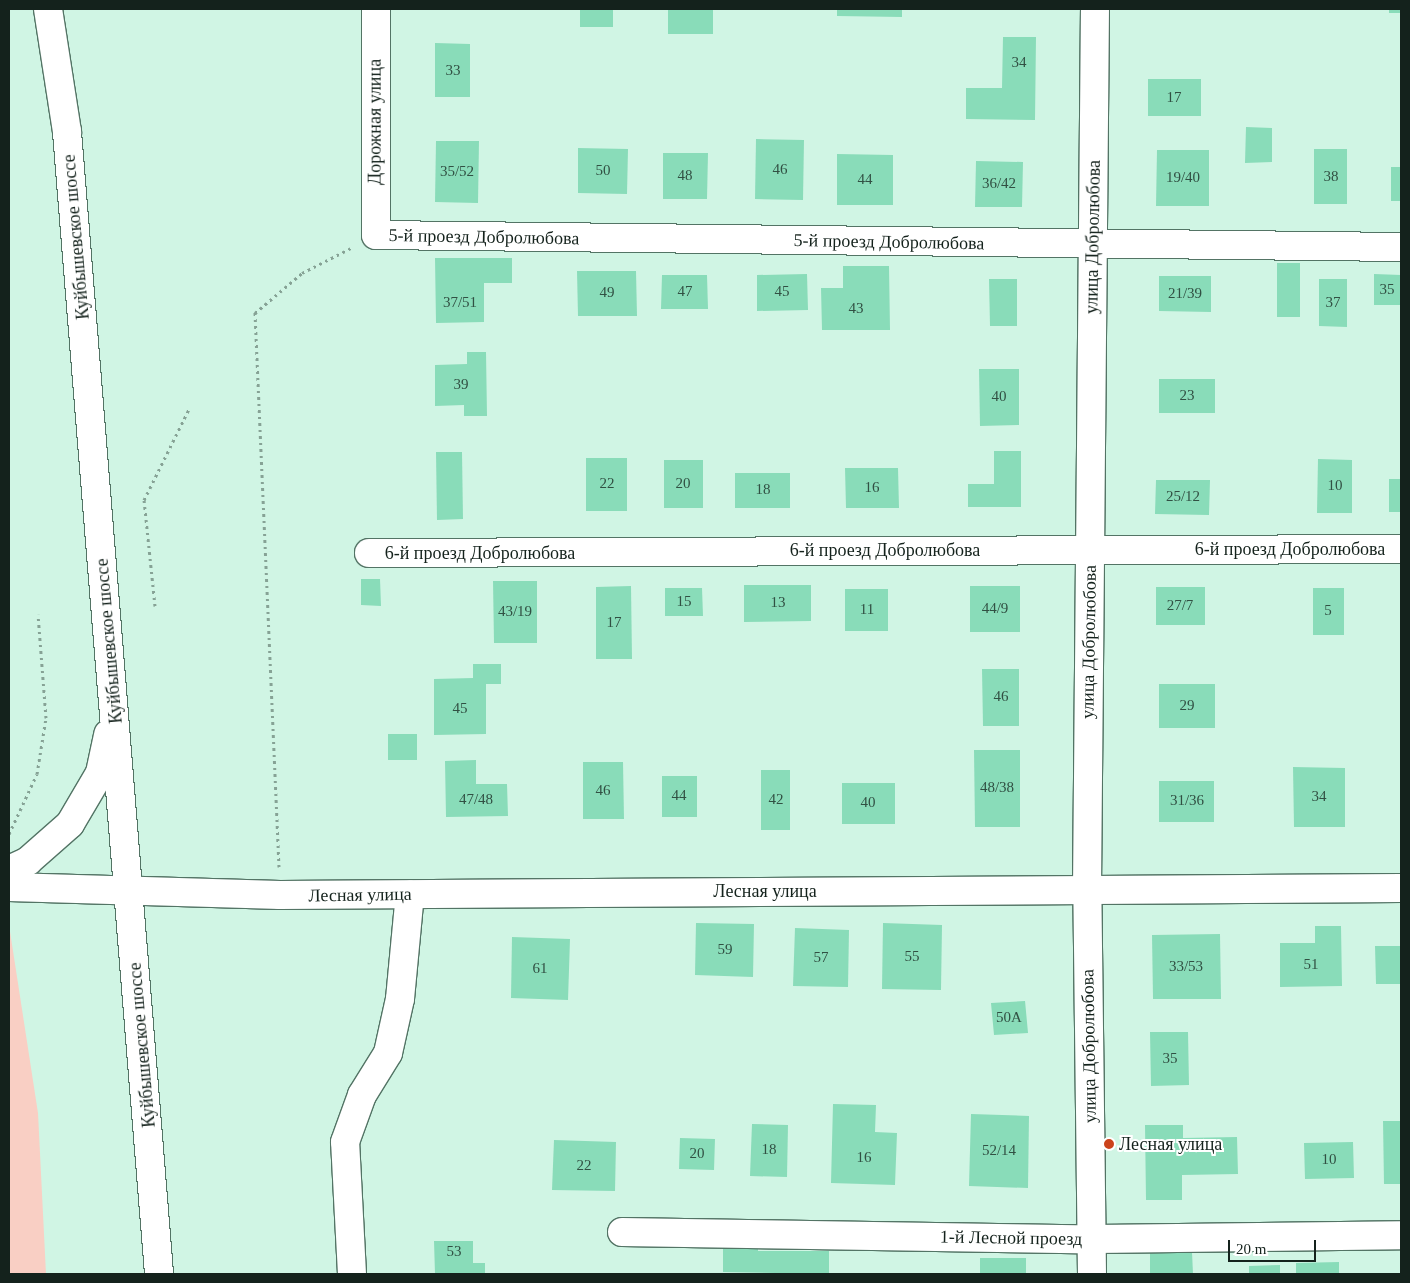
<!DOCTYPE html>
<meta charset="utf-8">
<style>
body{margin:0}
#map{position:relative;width:1410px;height:1283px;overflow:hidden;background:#d0f5e4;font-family:"Times New Roman",serif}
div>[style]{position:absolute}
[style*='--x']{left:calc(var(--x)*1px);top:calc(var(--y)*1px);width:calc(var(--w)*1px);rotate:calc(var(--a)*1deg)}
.green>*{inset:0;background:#f9cfc4}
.building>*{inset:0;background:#89dcb9}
.path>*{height:3px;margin-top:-1.5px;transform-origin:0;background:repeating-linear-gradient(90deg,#86a295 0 2.5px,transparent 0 6.5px)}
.roads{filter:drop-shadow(1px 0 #537465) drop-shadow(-1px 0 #537465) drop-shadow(0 1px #537465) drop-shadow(0 -1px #537465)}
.minor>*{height:28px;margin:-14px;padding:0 14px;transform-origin:14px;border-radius:14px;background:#fff}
.highway>*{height:28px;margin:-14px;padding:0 14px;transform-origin:14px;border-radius:14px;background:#fff}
.dots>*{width:14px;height:14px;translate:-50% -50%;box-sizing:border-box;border:2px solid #fff;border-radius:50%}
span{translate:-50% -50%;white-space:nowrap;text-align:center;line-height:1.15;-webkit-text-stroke:4px #fff;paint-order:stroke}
.number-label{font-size:15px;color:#315043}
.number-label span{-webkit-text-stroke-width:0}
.street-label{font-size:18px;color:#14221c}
.poi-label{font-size:18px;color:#14221c}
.left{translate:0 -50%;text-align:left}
.frame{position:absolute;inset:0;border:10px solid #14221c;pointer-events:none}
.scale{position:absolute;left:1228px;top:1240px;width:88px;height:22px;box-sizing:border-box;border:2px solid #14221c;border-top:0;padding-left:6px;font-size:15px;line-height:18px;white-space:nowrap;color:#14221c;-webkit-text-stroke:4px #fff;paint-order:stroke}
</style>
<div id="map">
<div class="green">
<i style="clip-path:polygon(9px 925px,38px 1113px,46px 1274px,9px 1274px)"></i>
</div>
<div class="building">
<i style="clip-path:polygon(580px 9px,613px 9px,613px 27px,580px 27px)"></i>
<i style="clip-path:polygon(668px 9px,713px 9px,713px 34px,668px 34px)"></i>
<i style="clip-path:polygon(837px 9px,902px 9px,902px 17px,837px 16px)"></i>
<i style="clip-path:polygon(1389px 9px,1401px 9px,1401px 13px,1389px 13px)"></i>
<i style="clip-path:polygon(1003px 37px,1036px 37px,1035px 120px,966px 119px,966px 88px,1002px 88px)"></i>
<i style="clip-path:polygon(435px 43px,470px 44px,470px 97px,435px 97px)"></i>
<i style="clip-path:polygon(1148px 79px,1201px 79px,1201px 116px,1148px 116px)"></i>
<i style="clip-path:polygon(1246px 127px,1272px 128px,1272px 162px,1245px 163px)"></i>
<i style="clip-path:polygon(756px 139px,804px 140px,803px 200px,755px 199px)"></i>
<i style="clip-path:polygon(436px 141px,479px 141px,478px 203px,435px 202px)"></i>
<i style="clip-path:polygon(578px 148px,628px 149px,627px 194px,578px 193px)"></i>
<i style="clip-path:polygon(1314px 149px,1347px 149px,1347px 204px,1314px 204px)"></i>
<i style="clip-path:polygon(1157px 150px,1209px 150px,1209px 206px,1156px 206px)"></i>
<i style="clip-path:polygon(663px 153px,708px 153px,707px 199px,663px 199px)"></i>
<i style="clip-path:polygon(837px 154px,893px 155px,893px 205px,837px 205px)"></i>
<i style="clip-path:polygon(976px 161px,1023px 162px,1022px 207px,975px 207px)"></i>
<i style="clip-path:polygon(1391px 167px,1401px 167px,1401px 201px,1391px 201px)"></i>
<i style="clip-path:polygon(435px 258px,512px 258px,512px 283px,484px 283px,484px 322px,436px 323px)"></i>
<i style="clip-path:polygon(1277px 263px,1300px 263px,1300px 317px,1277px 317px)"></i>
<i style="clip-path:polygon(843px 266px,889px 266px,890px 330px,822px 330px,821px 288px,843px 288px)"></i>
<i style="clip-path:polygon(577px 271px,636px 271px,637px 316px,578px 316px)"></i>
<i style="clip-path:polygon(807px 274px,808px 310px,757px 311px,757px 275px)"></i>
<i style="clip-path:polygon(1374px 274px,1401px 275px,1401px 305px,1374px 305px)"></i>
<i style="clip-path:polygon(662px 275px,707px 275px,708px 309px,661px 309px)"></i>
<i style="clip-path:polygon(1159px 276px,1211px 276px,1211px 312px,1159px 311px)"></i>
<i style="clip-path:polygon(989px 279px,1017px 279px,1017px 326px,990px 326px)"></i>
<i style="clip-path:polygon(1319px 279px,1347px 279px,1347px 327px,1319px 326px)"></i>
<i style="clip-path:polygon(467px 352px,486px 352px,487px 416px,464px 416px,464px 405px,435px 406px,435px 365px,467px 364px)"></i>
<i style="clip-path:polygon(979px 369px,1019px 369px,1019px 425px,980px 426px)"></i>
<i style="clip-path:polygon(1159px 379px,1215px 379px,1215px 413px,1159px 413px)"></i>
<i style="clip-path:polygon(994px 451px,1021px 451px,1021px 507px,968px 507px,968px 484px,994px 484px)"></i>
<i style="clip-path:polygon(436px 452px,462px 452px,463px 519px,437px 520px)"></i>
<i style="clip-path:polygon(586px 458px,627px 458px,627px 511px,586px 511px)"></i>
<i style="clip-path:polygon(1318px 459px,1352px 460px,1352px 513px,1317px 513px)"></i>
<i style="clip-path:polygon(664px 460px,703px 460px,703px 508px,664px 508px)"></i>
<i style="clip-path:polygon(845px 468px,898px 468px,899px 508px,846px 508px)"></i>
<i style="clip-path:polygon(735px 473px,790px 473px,790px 508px,735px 508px)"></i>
<i style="clip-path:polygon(1389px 479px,1401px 479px,1401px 512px,1389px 512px)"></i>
<i style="clip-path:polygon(1156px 480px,1210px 480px,1209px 515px,1155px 514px)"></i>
<i style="clip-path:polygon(361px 579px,380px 579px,381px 606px,361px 605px)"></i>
<i style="clip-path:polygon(493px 581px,537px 581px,537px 643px,494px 643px)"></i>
<i style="clip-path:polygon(744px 585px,811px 585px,811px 621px,744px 622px)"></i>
<i style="clip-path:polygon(631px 586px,632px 659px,596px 659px,596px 587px)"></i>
<i style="clip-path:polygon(970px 586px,1020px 586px,1020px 632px,970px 632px)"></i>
<i style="clip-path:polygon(1156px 587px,1205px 587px,1205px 625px,1156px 625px)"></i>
<i style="clip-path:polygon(665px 588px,702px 588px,703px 616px,665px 616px)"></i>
<i style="clip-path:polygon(1313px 588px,1344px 588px,1344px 635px,1313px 635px)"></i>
<i style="clip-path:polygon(845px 589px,888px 589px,888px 631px,845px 631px)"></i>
<i style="clip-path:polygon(473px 664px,501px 664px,501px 684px,486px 684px,486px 734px,434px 735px,434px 679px,473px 678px)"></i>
<i style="clip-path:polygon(982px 669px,1019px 669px,1019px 726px,983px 726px)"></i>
<i style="clip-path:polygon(1159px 684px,1215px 684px,1215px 728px,1159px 728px)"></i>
<i style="clip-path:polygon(388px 734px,417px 734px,417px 760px,388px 760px)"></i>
<i style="clip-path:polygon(974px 750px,1020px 750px,1020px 827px,975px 827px)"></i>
<i style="clip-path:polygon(476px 760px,476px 784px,507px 784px,508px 816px,446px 817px,445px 761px)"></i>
<i style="clip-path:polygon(583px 762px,623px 762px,624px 819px,583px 819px)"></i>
<i style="clip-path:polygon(1293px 767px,1345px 768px,1345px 827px,1294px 827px)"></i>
<i style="clip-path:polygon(761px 770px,790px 770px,790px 830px,761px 830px)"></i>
<i style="clip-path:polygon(662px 776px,697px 776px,697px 817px,662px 817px)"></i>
<i style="clip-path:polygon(1159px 781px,1214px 781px,1214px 822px,1159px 822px)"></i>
<i style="clip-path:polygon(842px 783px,895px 783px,895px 824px,842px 824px)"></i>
<i style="clip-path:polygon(696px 923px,754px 924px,753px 977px,695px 975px)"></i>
<i style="clip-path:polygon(883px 923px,942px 925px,941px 990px,882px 989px)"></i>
<i style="clip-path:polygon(1315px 926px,1341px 926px,1342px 986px,1280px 987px,1280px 943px,1315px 943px)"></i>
<i style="clip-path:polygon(795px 928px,849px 930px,848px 987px,793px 986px)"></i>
<i style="clip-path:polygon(1220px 934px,1221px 999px,1153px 999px,1152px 935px)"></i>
<i style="clip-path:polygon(512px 937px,570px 939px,568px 1000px,511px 998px)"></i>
<i style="clip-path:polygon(1375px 946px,1401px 946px,1401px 984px,1376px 984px)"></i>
<i style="clip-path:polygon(1025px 1001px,1028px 1033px,994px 1035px,991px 1003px)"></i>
<i style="clip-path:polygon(1150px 1032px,1188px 1032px,1189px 1085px,1151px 1086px)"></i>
<i style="clip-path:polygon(833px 1104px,876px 1105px,875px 1132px,897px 1133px,895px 1185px,831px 1183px)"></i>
<i style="clip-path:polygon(971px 1114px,1029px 1116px,1028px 1188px,969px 1186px)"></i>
<i style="clip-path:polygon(1383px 1121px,1401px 1121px,1401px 1184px,1384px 1184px)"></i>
<i style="clip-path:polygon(752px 1124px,788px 1125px,787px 1177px,750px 1176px)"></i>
<i style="clip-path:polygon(1145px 1125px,1183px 1125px,1183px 1138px,1237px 1137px,1238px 1174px,1182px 1175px,1182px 1200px,1146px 1200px)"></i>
<i style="clip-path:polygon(680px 1138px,715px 1139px,714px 1170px,679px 1169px)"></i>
<i style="clip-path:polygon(554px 1140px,616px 1142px,615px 1191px,552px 1190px)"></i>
<i style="clip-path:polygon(1353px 1142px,1354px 1178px,1305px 1179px,1304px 1143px)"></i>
<i style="clip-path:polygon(723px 1240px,758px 1240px,758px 1251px,829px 1251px,829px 1274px,723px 1272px)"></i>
<i style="clip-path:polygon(434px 1241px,473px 1241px,473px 1263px,485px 1263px,485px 1274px,435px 1274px)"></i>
<i style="clip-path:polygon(1192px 1252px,1193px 1274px,1150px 1274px,1150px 1253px)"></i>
<i style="clip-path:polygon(980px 1258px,1026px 1258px,1026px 1274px,980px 1274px)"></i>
<i style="clip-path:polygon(1339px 1262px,1339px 1274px,1296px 1274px,1296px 1263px)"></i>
<i style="clip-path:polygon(1280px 1265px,1280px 1274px,1249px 1274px,1249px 1266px)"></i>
</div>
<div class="path">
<i style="--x:155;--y:606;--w:107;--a:-95.9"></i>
<i style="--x:144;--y:500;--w:102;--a:-63.7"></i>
<i style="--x:9;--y:834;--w:66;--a:-65"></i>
<i style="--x:37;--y:774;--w:57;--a:-80.9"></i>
<i style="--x:46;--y:718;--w:104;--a:-94.4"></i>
<i style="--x:279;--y:867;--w:555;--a:-92.48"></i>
<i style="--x:255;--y:313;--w:62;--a:-40.4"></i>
<i style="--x:302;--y:273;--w:55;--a:-27"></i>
</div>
<div class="roads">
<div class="minor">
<i style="--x:376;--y:9;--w:226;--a:90"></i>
<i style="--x:376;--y:235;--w:1025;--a:0.67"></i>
<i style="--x:369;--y:553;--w:1032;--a:-0.22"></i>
<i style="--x:9;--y:887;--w:271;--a:1.7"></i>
<i style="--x:280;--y:895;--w:1121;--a:-0.36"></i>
<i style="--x:622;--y:1232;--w:470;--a:0.9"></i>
<i style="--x:1092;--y:1239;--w:309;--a:-0.7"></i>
<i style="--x:352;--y:1274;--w:132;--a:-93"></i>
<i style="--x:345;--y:1142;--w:50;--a:-70.1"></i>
<i style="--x:362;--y:1095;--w:49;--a:-58.2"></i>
<i style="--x:388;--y:1053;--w:55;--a:-77.5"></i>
<i style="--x:400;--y:999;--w:105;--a:-84.6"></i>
<i style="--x:1092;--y:1274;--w:386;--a:-90.7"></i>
<i style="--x:1087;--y:888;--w:879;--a:-89.48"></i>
</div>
<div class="highway">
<i style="--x:48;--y:9;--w:124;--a:81.2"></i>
<i style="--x:67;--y:132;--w:1146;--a:85.39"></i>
<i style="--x:9;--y:870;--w:21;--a:-25"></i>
<i style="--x:28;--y:861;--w:56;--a:-41.4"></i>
<i style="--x:70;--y:824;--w:59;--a:-59.5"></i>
<i style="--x:100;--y:773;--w:40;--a:-78"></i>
</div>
</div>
<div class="dots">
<i style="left:1109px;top:1144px;background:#cb431b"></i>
</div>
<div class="number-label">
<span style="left:1019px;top:63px">34</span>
<span style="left:453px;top:71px">33</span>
<span style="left:1174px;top:98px">17</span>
<span style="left:780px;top:170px">46</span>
<span style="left:603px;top:171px">50</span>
<span style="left:457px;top:172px">35/52</span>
<span style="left:685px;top:176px">48</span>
<span style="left:1331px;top:177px">38</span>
<span style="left:1183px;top:178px">19/40</span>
<span style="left:865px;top:180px">44</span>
<span style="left:999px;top:184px">36/42</span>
<span style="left:1387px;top:290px">35</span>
<span style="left:685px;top:292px">47</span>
<span style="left:782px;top:292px">45</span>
<span style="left:607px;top:293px">49</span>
<span style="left:1185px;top:294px">21/39</span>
<span style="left:460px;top:303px">37/51</span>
<span style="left:1333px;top:303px">37</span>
<span style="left:856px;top:309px">43</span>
<span style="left:461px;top:385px">39</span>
<span style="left:1187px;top:396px">23</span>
<span style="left:999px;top:397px">40</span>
<span style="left:607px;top:484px">22</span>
<span style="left:683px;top:484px">20</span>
<span style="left:1335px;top:486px">10</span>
<span style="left:872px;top:488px">16</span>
<span style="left:763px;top:490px">18</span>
<span style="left:1183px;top:497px">25/12</span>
<span style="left:684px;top:602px">15</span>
<span style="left:778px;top:603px">13</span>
<span style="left:1180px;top:606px">27/7</span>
<span style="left:995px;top:609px">44/9</span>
<span style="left:867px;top:610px">11</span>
<span style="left:1328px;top:611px">5</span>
<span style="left:515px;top:612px">43/19</span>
<span style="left:614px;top:623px">17</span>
<span style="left:1001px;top:697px">46</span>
<span style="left:1187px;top:706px">29</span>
<span style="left:460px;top:709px">45</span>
<span style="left:997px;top:788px">48/38</span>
<span style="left:603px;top:791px">46</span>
<span style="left:679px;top:796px">44</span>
<span style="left:1319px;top:797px">34</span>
<span style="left:476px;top:800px">47/48</span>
<span style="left:776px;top:800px">42</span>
<span style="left:1187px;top:801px">31/36</span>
<span style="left:868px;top:803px">40</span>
<span style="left:725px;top:950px">59</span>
<span style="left:912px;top:957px">55</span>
<span style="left:821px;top:958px">57</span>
<span style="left:1311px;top:965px">51</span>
<span style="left:1186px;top:967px">33/53</span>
<span style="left:540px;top:969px">61</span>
<span style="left:1009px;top:1018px">50А</span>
<span style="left:1170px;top:1059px">35</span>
<span style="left:769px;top:1150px">18</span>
<span style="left:999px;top:1151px">52/14</span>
<span style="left:697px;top:1154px">20</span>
<span style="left:864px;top:1158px">16</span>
<span style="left:1329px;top:1160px">10</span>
<span style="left:584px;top:1166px">22</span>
<span style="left:454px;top:1252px">53</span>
</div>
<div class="street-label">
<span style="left:375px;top:122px;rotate:-90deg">Дорожная улица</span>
<span style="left:76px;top:237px;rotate:-95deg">Куйбышевское шоссе</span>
<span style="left:484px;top:237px;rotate:1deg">5-й проезд Добролюбова</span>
<span style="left:1093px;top:237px;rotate:-89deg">улица Добролюбова</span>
<span style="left:889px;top:242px;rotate:1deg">5-й проезд Добролюбова</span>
<span style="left:1290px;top:549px">6-й проезд Добролюбова</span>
<span style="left:885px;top:550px">6-й проезд Добролюбова</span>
<span style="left:480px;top:553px">6-й проезд Добролюбова</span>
<span style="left:109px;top:641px;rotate:-95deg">Куйбышевское шоссе</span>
<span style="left:1089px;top:642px;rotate:-89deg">улица Добролюбова</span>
<span style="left:765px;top:891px">Лесная улица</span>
<span style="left:360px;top:895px;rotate:-1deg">Лесная улица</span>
<span style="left:142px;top:1045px;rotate:-95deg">Куйбышевское шоссе</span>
<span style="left:1089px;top:1046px;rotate:-91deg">улица Добролюбова</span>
<span style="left:1011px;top:1238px;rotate:1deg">1-й Лесной проезд</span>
</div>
<div class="poi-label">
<span class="left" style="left:1119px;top:1144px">Лесная улица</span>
</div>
<div class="frame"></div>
<div class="scale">20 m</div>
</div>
